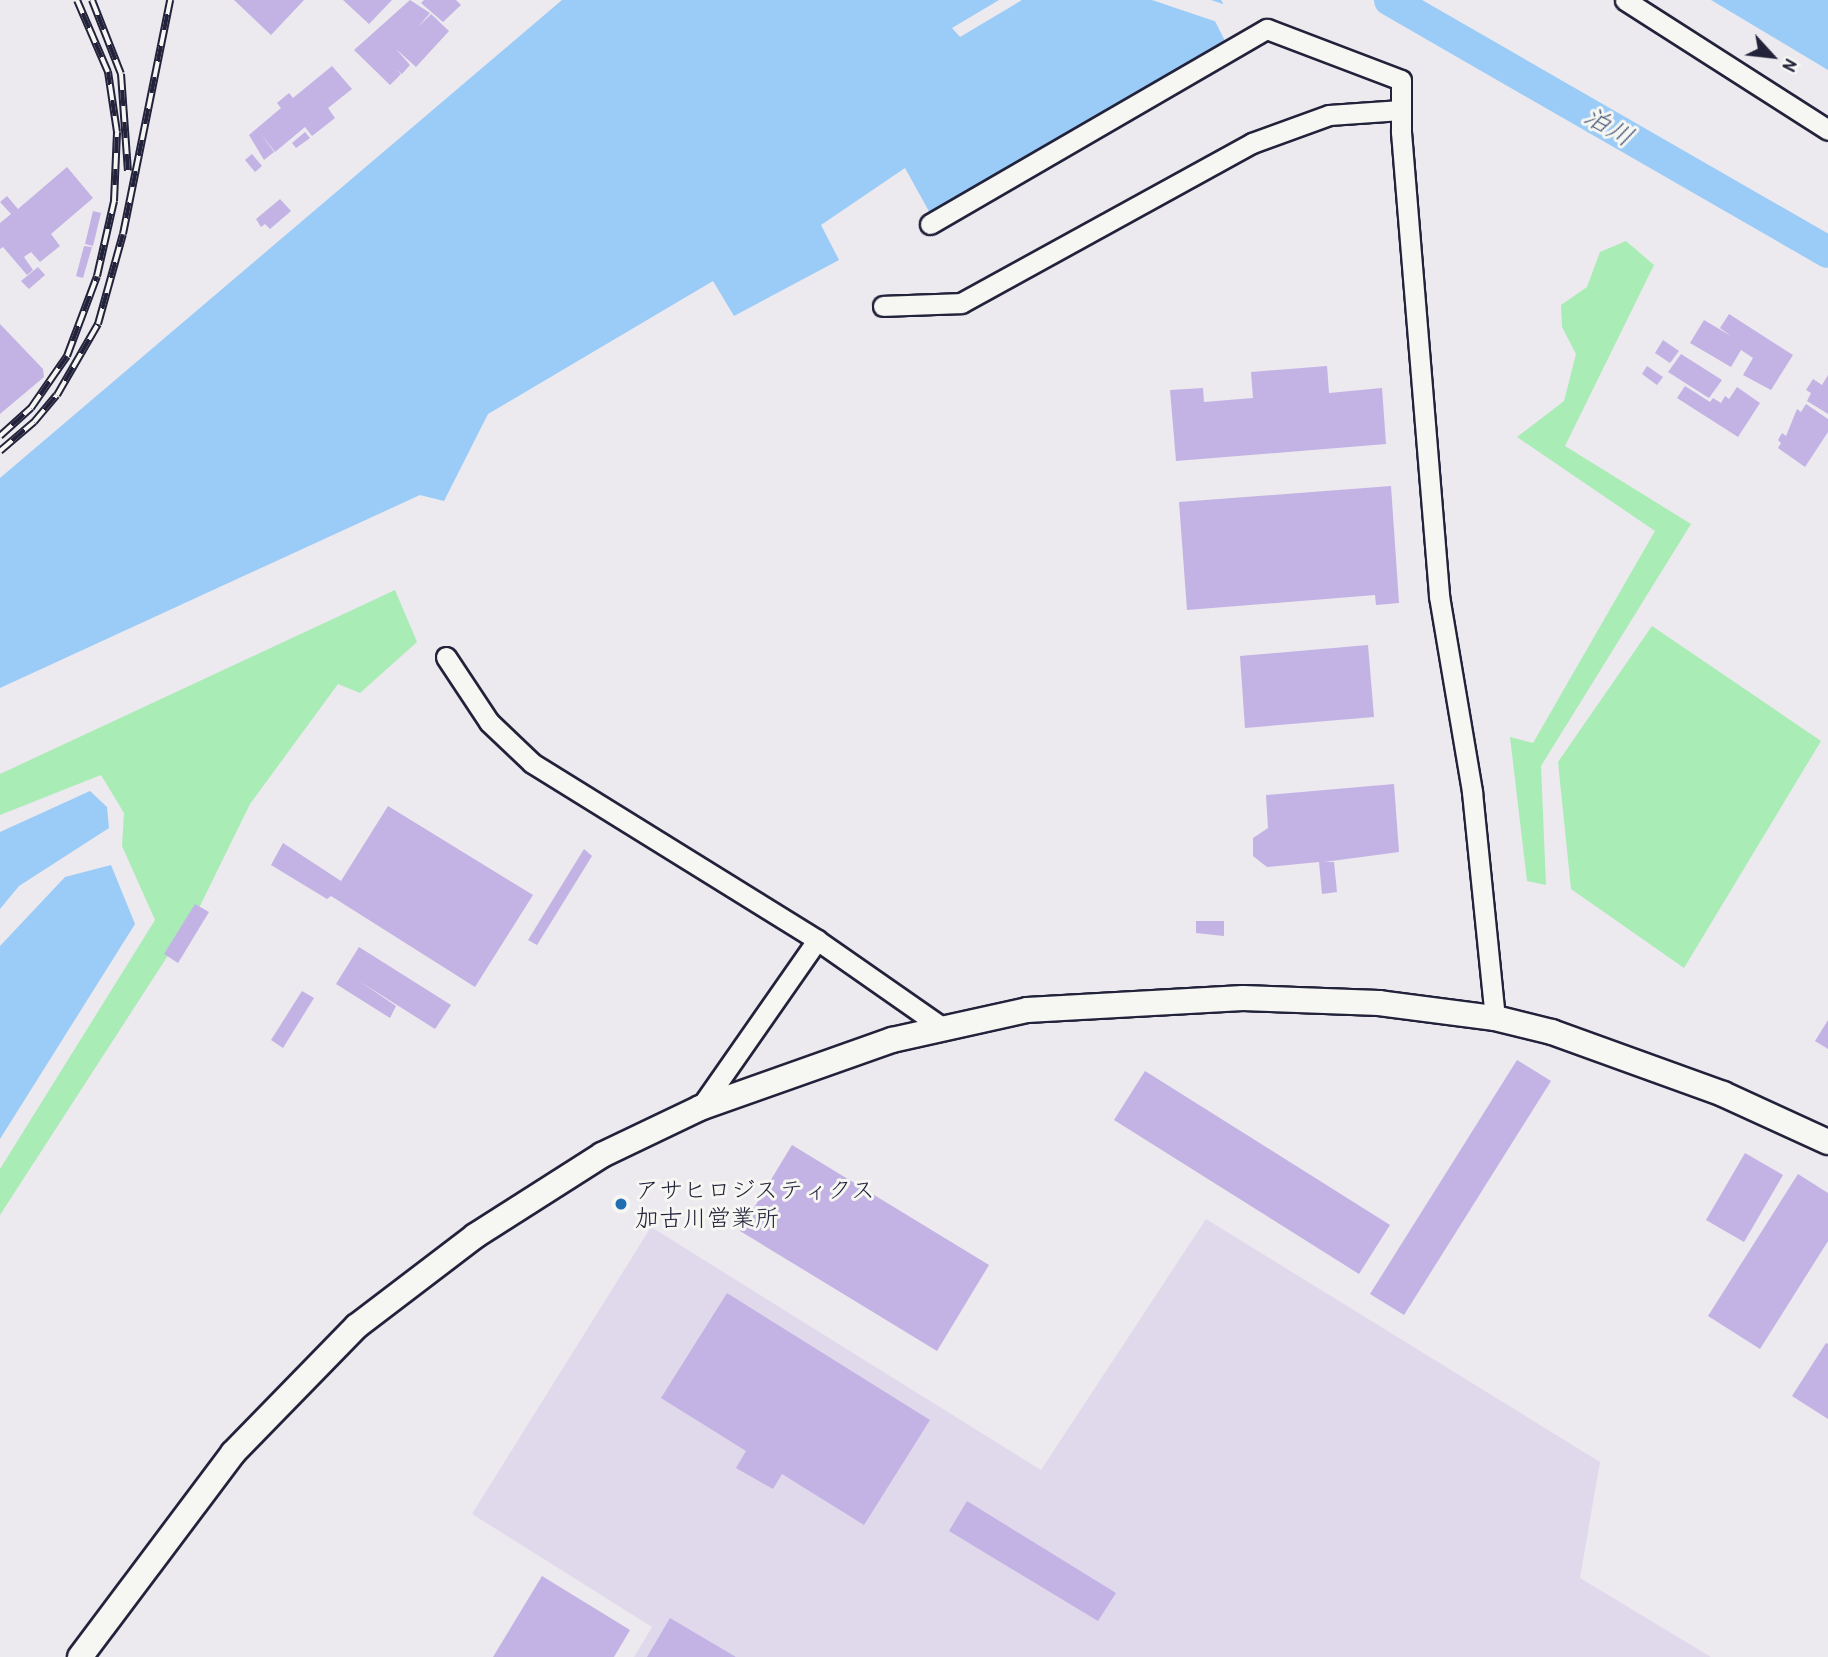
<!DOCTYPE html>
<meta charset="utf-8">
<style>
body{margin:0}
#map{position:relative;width:1828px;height:1657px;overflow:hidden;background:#ece9ef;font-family:"Patrick Hand","Klee One",sans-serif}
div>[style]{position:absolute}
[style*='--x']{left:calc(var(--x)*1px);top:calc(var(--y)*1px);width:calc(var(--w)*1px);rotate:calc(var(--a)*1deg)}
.built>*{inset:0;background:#e0d9ec}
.green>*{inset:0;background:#a9ecb6}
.water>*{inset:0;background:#9accf7}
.pier>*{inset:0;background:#ece9ef}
.river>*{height:32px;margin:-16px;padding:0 16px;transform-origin:16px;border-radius:16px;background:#9accf7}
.building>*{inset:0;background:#c3b3e4}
.roads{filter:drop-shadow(2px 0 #22223b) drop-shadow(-2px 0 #22223b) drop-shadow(0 2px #22223b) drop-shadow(0 -2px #22223b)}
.minor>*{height:19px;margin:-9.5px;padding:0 9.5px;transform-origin:9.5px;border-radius:9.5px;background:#f6f6f2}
.tertiary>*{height:24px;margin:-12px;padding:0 12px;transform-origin:12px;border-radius:12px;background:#f6f6f2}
.rail>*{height:8px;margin-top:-4px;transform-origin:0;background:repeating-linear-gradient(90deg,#f6f6f2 0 16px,#22223b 0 32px);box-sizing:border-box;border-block:2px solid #22223b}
.dots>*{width:19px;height:19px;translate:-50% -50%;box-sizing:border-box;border:4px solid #f6f6f2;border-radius:50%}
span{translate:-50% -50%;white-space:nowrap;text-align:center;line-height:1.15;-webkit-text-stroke:6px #f6f6f2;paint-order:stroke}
.poi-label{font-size:24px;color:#22223b}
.left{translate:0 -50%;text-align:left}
.water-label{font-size:26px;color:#465573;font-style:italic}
.north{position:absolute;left:1737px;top:21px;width:70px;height:70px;-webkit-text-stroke:5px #f6f6f2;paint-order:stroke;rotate:117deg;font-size:19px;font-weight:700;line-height:28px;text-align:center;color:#22223b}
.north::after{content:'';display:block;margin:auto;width:24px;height:32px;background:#22223b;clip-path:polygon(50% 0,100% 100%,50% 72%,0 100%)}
</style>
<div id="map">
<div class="built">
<i style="clip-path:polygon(1206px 1219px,1600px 1462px,1580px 1578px,1711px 1657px,634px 1657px,652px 1627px,472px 1514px,651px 1227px,1041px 1470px)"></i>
</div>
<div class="green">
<i style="clip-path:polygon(1626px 241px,1654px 265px,1565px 446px,1691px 524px,1541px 766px,1546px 885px,1527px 881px,1510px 737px,1533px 743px,1655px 531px,1517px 437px,1564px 401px,1576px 354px,1562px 327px,1561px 305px,1587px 287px,1600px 252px)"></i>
<i style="clip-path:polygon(395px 590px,417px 642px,360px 693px,338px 684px,250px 804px,200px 906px,0 1215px,0 1169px,155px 920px,122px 846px,124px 813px,101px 775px,0 815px,0 774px)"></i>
<i style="clip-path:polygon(1652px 626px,1821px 741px,1684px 968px,1571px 889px,1558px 762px)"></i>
</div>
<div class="water">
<i style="clip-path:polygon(562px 0,1221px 0,1224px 5px,1215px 21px,1226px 43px,931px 215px,905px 168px,821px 225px,839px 260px,734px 316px,713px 281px,488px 414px,444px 501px,420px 495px,0 688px,0 478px)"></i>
<i style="clip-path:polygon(1711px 0,1828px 0,1828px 70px)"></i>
<i style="clip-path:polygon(90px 791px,107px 807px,109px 828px,19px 886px,0 909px,0 832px)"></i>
<i style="clip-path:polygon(111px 865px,135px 924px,0 1139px,0 946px,65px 877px)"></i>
</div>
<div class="pier">
<i style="clip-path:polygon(999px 0,1022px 0,960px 37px,952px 28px)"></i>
<i style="clip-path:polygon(1152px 0,1211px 0,1226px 5px,1217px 22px)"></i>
</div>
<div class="river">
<i style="--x:1390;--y:0;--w:505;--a:29.91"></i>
</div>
<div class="building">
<i style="clip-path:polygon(234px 0,304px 0,271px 35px)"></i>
<i style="clip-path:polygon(343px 0,392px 0,369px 24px)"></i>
<i style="clip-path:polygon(410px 0,430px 13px,418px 27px,431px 14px,449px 31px,416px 67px,396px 49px,410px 65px,402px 74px,396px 69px,401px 74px,390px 85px,354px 50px)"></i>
<i style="clip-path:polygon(424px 0,456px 0,461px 5px,443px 22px,421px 3px)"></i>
<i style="clip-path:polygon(332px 66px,352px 89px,328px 108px,335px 118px,312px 136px,305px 127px,275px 152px,261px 134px,274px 152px,264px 160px,249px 135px,281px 108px,277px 103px,289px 93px,293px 98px)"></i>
<i style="clip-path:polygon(305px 132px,310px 138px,296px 148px,292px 143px)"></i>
<i style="clip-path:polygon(252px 154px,262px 166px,255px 172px,245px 160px)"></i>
<i style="clip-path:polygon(67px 167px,93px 198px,51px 234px,60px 246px,40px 262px,31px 252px,24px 257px,33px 270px,27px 275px,3px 247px,0 249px,0 223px,11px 214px,0 202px,7px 196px,18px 209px)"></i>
<i style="clip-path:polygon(280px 199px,291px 211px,270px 229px,265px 224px,261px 227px,256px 219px)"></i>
<i style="clip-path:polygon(93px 211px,101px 213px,93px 246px,85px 244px)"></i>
<i style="clip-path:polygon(84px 246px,92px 247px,83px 278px,76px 276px)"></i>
<i style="clip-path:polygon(38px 267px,45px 275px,29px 289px,21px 281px)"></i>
<i style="clip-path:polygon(1729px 314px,1793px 355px,1771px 390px,1743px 375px,1753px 358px,1741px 350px,1731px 367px,1690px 343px,1704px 320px,1731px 336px,1720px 328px)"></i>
<i style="clip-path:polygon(0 324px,43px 369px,44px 377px,0 414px)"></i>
<i style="clip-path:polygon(1663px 340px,1679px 351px,1670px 363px,1655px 353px)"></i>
<i style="clip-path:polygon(1681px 354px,1722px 380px,1709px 398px,1668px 372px)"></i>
<i style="clip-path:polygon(1327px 366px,1329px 393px,1382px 388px,1386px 444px,1176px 461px,1170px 390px,1203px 388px,1204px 402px,1253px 398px,1251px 372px)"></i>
<i style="clip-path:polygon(1647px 366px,1663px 377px,1657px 385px,1642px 374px)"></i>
<i style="clip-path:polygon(1828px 375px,1828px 414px,1807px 401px,1811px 393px,1806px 390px,1813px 379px,1822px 385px)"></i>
<i style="clip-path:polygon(1685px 386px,1710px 402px,1713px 398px,1721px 403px,1725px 396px,1729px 399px,1737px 387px,1760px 403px,1738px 437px,1677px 398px)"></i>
<i style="clip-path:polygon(1806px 404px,1828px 419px,1828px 432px,1805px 467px,1778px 448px,1781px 443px,1778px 440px,1782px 433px,1786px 436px,1797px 409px,1801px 412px)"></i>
<i style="clip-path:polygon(1391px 486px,1399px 603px,1376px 605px,1375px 595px,1187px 610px,1179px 502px)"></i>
<i style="clip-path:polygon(1368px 645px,1374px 717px,1245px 728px,1240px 656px)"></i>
<i style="clip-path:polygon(1394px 784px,1399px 852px,1324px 862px,1334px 862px,1337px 892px,1322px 894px,1319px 862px,1267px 867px,1253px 856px,1253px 838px,1268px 828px,1266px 795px)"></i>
<i style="clip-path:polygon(388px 806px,533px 895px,475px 987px,331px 896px,327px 899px,271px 865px,283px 843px,341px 881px)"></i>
<i style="clip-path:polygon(584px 849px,592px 856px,537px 945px,528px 940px)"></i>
<i style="clip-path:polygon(195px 904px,209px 912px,178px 963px,164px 954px)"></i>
<i style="clip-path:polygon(1196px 921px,1224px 921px,1224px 936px,1196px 933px)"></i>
<i style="clip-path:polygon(359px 947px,451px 1005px,435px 1029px,359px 981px,396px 1006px,390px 1018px,336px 984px)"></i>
<i style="clip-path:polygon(302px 991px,314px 998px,283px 1048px,271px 1040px)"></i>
<i style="clip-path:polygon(1828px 1020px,1828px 1049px,1815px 1041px)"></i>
<i style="clip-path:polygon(1517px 1060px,1551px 1081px,1404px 1315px,1370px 1294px)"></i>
<i style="clip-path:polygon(1145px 1071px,1390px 1225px,1359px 1274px,1114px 1120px)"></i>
<i style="clip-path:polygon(792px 1145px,989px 1265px,937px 1351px,740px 1231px)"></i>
<i style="clip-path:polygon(1745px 1153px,1783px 1175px,1744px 1242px,1706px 1220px)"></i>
<i style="clip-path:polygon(1798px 1174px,1828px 1193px,1828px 1241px,1760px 1349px,1708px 1316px)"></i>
<i style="clip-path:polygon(727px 1293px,930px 1420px,864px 1525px,782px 1474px,773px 1489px,736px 1468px,746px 1451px,661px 1398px)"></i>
<i style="clip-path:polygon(1826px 1343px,1828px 1344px,1828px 1419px,1792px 1396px)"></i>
<i style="clip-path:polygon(967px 1501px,1116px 1593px,1098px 1621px,949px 1531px)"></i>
<i style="clip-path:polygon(542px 1576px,630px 1630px,614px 1657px,493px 1657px)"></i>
<i style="clip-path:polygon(670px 1618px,736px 1657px,647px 1657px)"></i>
</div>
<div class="roads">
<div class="minor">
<i style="--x:1625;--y:0;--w:241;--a:32.6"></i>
<i style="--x:930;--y:224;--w:389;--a:-30.1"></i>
<i style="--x:1267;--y:29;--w:143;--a:20.8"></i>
<i style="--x:1401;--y:80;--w:52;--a:90"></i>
<i style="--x:1401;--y:132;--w:466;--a:85.3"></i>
<i style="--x:1439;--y:596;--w:199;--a:80.4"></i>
<i style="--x:1472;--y:792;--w:227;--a:84.2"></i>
<i style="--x:883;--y:306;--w:78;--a:-2.2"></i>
<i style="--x:961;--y:303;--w:332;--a:-28.8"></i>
<i style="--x:1252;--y:143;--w:82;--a:-20"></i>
<i style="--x:1329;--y:115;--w:72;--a:-4"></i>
<i style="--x:446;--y:657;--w:78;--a:56.5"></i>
<i style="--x:489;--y:722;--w:59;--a:43.6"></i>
<i style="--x:532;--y:763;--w:335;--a:31.8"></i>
<i style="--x:817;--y:940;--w:154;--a:34.9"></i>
<i style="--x:700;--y:1108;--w:205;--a:-55.1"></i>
</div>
<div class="tertiary">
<i style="--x:80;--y:1657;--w:255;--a:-53.1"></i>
<i style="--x:233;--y:1453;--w:177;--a:-45.7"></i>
<i style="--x:357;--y:1326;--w:148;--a:-37.3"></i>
<i style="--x:475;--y:1236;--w:151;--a:-32.5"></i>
<i style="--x:602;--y:1155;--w:109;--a:-25.6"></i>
<i style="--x:700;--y:1108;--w:204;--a:-19.5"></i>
<i style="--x:892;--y:1040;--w:138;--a:-12.5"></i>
<i style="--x:1027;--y:1010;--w:216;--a:-3.2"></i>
<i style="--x:1243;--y:998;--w:136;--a:2.1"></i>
<i style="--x:1379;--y:1003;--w:117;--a:7.4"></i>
<i style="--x:1495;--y:1018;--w:59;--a:13.8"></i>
<i style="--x:1552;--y:1032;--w:182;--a:19.9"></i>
<i style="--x:1723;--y:1094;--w:115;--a:24.6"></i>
</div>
</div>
<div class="rail">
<i style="--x:92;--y:0;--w:79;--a:68.6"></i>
<i style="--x:121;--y:74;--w:97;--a:85.9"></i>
<i style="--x:0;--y:436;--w:42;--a:-42.1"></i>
<i style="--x:31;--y:408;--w:63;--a:-55.3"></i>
<i style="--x:67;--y:356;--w:85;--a:-69.4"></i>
<i style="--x:97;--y:276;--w:77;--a:-77.2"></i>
<i style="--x:114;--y:201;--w:69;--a:-87.5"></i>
<i style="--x:117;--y:132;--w:61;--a:-98.5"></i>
<i style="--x:108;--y:72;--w:78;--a:-113.3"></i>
<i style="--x:0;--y:451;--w:45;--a:-40.5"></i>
<i style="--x:34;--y:422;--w:35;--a:-50"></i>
<i style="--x:57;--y:395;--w:82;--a:-60"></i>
<i style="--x:98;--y:324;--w:93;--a:-74.5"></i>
<i style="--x:123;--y:234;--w:239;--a:-78.6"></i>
</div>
<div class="dots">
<i style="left:621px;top:1204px;background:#1f6fb2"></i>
</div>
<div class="poi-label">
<span class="left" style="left:635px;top:1204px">アサヒロジスティクス<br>加古川営業所</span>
</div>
<div class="water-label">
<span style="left:1609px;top:126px;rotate:30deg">泊川</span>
</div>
<div class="north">N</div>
</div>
